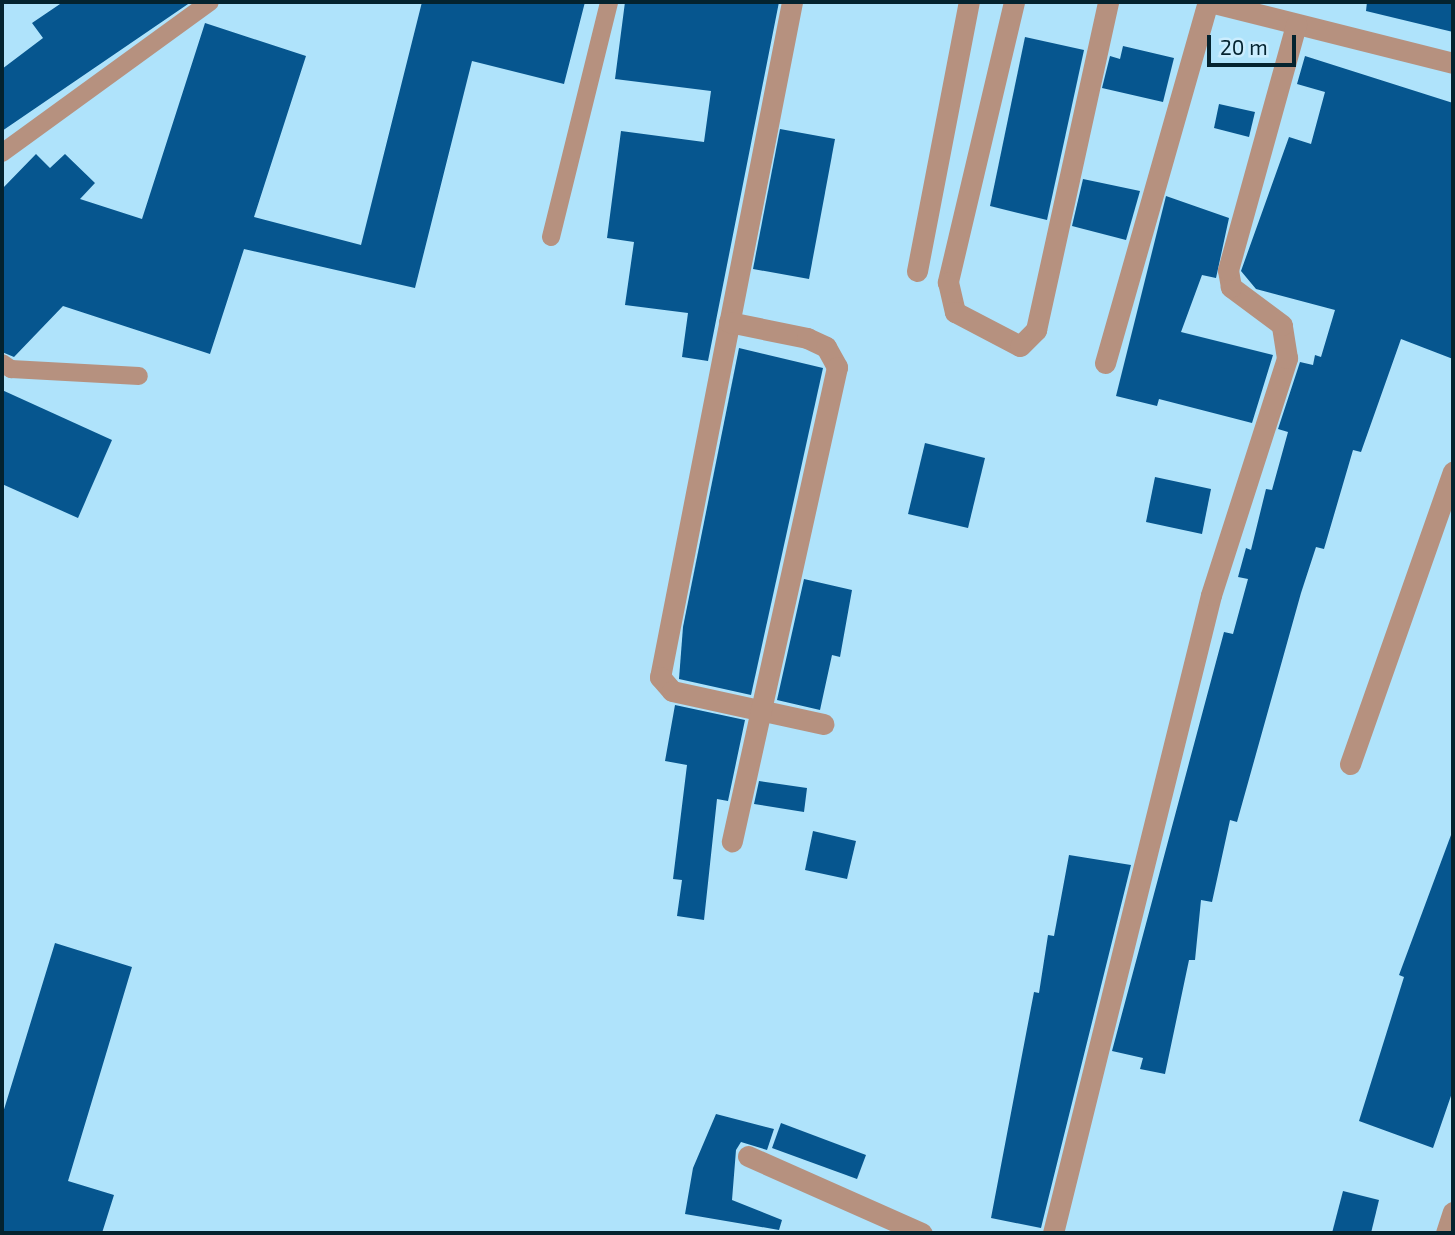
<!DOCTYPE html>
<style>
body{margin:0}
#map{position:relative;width:1455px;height:1235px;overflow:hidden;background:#afe3fb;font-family:"Exo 2",sans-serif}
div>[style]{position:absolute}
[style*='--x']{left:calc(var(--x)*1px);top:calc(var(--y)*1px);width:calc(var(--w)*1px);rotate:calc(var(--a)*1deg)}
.building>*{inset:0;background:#06568f}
.lane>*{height:18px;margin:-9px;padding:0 9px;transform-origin:9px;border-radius:9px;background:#b6917f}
.street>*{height:21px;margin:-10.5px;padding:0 10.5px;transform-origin:10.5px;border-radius:10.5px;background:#b6917f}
span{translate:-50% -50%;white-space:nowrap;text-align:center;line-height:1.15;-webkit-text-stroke:7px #cbedfe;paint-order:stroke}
.frame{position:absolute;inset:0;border:4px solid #04232f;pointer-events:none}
.scale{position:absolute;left:1207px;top:35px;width:89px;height:32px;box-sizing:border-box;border:4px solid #04232f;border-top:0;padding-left:9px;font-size:21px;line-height:24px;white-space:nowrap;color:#04232f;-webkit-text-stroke:5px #cbedfe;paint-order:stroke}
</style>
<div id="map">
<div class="building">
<i style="clip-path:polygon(63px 2px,191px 2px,2px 131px,2px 69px,43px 38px,32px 23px)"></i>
<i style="clip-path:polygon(422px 2px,585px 2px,564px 84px,472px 61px,415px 288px,244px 249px,210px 354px,63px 306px,14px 357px,2px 352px,2px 189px,36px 154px,50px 168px,65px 154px,95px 183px,80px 199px,142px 219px,205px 23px,306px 56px,254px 217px,361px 245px)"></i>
<i style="clip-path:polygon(625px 2px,779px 2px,708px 361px,682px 357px,688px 313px,625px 305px,634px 242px,607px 238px,621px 131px,704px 142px,711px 91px,615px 79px)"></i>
<i style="clip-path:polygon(1367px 2px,1453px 2px,1453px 32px,1366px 11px)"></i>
<i style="clip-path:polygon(1025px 37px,1084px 50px,1047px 220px,990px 206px)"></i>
<i style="clip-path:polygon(1123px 46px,1174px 58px,1163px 102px,1102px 88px,1110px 56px,1120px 59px)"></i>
<i style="clip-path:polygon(1305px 56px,1453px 103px,1453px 359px,1401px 339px,1361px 452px,1353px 450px,1324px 549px,1316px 547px,1301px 593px,1237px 822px,1230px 820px,1212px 902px,1201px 900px,1195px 960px,1189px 960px,1165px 1074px,1140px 1069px,1143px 1058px,1112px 1051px,1224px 632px,1233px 634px,1248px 579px,1238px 577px,1246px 548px,1251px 550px,1266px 489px,1272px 490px,1288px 432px,1278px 429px,1300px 362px,1313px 365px,1315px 355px,1321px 357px,1335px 310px,1256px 289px,1241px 271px,1289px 137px,1311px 144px,1325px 92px,1297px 84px)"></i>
<i style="clip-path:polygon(1219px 104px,1255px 112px,1249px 137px,1214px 128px)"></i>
<i style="clip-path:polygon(780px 129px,835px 139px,809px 279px,753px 269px)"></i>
<i style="clip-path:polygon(1083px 179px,1140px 191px,1126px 240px,1072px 226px)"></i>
<i style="clip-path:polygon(1166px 196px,1229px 218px,1216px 278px,1202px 275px,1181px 332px,1273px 355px,1252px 423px,1159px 399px,1157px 406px,1116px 396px)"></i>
<i style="clip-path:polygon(739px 348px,823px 368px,751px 695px,679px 679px,683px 627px)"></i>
<i style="clip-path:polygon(2px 390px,112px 440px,78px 518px,2px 484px)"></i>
<i style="clip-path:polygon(925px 443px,985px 458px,968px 528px,908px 514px)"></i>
<i style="clip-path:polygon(1155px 477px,1211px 489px,1202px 534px,1146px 522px)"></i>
<i style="clip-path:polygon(804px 579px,852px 590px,840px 657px,832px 655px,820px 710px,777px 700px)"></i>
<i style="clip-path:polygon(675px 705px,745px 720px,728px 801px,717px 799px,704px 920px,677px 916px,682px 880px,673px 879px,687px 765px,665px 761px)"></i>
<i style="clip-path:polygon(759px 781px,807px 788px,804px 812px,754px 804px)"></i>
<i style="clip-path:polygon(813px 831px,856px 841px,847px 879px,805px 870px)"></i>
<i style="clip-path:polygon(1451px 835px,1453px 1090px,1433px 1148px,1359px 1121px,1404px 977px,1399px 975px)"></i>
<i style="clip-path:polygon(1069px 855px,1131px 865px,1041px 1228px,991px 1218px,1034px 992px,1039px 993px,1048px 935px,1054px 936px)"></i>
<i style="clip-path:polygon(55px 943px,132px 967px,68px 1181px,114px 1195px,102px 1233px,2px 1233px,2px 1116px)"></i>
<i style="clip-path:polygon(716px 1114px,774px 1129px,767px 1150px,741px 1142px,736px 1150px,732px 1200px,782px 1220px,779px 1230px,685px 1214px,693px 1168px)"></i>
<i style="clip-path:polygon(781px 1123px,866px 1155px,857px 1179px,772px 1148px)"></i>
<i style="clip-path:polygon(1343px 1191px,1379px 1200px,1371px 1233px,1332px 1233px)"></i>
</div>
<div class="lane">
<i style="--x:2;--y:153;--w:257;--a:-36"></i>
<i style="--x:551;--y:237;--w:242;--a:-76.1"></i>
<i style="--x:2;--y:363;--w:11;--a:34"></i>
<i style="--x:11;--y:369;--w:128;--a:3.1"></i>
</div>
<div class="street">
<i style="--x:792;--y:2;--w:688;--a:101.06"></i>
<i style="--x:660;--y:677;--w:18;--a:49"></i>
<i style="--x:672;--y:691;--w:155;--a:12.3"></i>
<i style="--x:1014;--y:2;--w:288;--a:103.3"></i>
<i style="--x:948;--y:282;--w:31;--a:77"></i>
<i style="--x:955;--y:312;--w:73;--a:27.6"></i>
<i style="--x:1020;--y:346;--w:23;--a:-45"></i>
<i style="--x:1036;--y:330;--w:336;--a:-77.6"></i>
<i style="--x:1210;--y:2;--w:251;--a:14.1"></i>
<i style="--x:917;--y:271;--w:274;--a:-79.1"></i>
<i style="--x:729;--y:322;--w:80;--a:11.6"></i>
<i style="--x:807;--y:338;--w:21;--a:25"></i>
<i style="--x:826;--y:347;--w:23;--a:61"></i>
<i style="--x:837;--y:367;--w:486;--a:102.5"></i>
<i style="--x:1105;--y:363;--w:375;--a:-74.1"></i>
<i style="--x:1350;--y:764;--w:310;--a:-70.6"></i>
<i style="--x:748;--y:1156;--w:190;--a:23.9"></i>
<i style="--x:1053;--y:1233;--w:657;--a:-76.09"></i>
<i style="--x:1211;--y:595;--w:249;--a:-72.2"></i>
<i style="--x:1287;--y:358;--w:33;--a:-99"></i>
<i style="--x:1282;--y:325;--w:64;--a:-143.3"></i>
<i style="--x:1231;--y:287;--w:17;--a:-100"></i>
<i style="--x:1228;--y:270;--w:255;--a:-74.5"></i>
<i style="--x:1446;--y:1233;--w:22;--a:-72"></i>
</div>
<div class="frame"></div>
<div class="scale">20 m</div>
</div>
